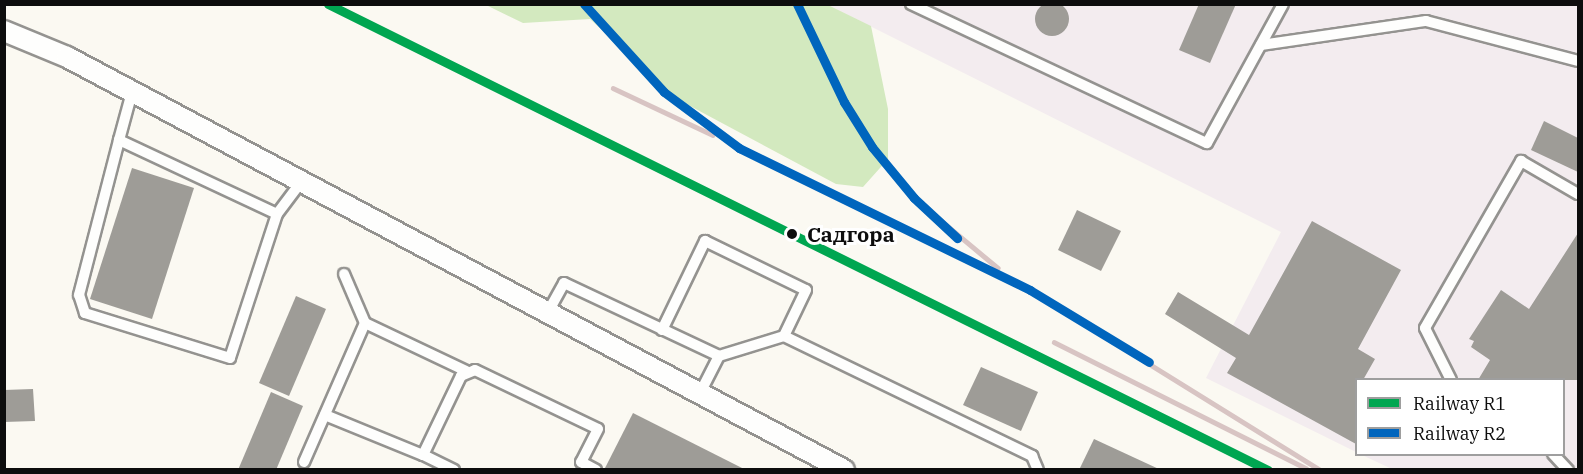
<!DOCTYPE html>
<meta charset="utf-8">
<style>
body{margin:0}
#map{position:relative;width:1583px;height:474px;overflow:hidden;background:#fbf9f2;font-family:"IBM Plex Serif",serif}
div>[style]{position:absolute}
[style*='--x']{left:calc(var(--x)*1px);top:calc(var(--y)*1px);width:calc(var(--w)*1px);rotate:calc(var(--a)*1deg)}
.industrial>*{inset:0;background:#f3ecef}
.forest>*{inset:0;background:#d3e9bf}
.building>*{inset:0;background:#9e9c97}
.round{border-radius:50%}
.roads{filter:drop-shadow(2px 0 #949390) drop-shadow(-2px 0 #949390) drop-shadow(0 2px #949390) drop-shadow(0 -2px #949390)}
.service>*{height:10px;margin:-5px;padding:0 5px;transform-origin:5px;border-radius:5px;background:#fefefd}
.minor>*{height:20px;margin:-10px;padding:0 10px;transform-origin:10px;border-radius:10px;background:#fefefd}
.rail>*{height:4.5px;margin:-2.25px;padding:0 2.25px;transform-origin:2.25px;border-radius:2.25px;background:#d8c4c3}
.rail-1>*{height:9px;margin:-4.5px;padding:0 4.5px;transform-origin:4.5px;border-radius:4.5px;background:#00a651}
.rail-2>*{height:9px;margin:-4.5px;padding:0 4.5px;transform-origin:4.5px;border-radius:4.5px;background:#0065bd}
.dots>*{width:16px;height:16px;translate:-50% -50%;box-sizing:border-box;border:3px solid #fff;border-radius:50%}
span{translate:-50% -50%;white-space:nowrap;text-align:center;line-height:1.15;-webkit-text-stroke:6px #fff;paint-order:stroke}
.stop-label{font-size:21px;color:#0d0d0d;font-weight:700}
.left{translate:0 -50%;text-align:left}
.frame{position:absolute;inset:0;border:6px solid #0d0d0d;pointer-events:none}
.legend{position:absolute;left:1355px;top:378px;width:210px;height:78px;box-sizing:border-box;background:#fff;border:2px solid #9e9e9e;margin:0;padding:8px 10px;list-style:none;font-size:18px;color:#0d0d0d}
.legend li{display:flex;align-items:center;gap:12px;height:30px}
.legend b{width:30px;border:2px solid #9e9e9e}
</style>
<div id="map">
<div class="industrial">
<i style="clip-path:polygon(828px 5px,1578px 5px,1578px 469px,1392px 469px,1362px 455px,1564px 454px,1564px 380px,1356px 380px,1356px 452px,1206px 378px,1281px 232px)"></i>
</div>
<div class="forest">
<i style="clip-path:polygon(486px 5px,828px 5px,871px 26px,888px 109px,888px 159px,863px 187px,836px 184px,677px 99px,590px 19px,523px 23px)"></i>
</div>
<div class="building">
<i class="round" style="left:1035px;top:2px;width:34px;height:34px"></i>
<i style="clip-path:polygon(1199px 4px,1236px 4px,1210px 63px,1179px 50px)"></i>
<i style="clip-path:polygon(1544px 121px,1578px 138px,1578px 172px,1531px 150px)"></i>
<i style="clip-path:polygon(132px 168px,194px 188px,152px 319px,90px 299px)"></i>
<i style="clip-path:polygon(1077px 210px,1121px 231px,1101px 271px,1058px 250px)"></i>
<i style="clip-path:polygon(1312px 221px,1401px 270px,1358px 349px,1375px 359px,1363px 380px,1356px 380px,1356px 444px,1227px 373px,1236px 358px,1165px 314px,1178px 292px,1249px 335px)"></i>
<i style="clip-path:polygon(1578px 233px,1578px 380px,1478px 380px,1490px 360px,1471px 347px,1474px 341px,1469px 339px,1501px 290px,1529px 309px)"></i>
<i style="clip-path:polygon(296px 296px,326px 309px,289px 396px,259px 383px)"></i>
<i style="clip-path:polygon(981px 367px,1038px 392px,1021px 431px,963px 405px)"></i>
<i style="clip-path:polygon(33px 389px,35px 421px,4px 422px,4px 390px)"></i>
<i style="clip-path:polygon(271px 392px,303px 406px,276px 470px,238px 470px)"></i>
<i style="clip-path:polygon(633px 413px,746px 470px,604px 470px)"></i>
<i style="clip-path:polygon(1094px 439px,1161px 470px,1079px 470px)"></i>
</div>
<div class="roads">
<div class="service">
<i style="--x:911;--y:4;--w:327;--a:25.2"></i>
<i style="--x:1207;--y:143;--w:158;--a:-61.3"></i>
<i style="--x:1261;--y:45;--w:167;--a:-8.3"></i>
<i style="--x:1426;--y:21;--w:157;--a:14.7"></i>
<i style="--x:119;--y:140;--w:50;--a:-74.8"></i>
<i style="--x:277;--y:214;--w:151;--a:108.1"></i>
<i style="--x:230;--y:358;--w:152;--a:-162.8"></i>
<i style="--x:85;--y:313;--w:19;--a:-108"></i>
<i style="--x:79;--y:295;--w:160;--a:-75.5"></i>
<i style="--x:119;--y:140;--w:174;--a:25.1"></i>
<i style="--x:277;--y:214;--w:40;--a:-53"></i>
<i style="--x:344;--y:274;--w:53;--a:66.8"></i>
<i style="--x:548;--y:312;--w:33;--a:-61"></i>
<i style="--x:564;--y:283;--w:171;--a:25.2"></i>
<i style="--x:662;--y:330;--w:99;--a:-64.2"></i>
<i style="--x:705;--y:241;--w:112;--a:25.9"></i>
<i style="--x:806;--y:290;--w:51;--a:115.6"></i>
<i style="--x:784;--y:336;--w:276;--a:25.8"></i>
<i style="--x:1032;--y:456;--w:15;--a:67"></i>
<i style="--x:1451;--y:380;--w:58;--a:-116.6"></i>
<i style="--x:1425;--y:328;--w:193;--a:-60.1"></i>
<i style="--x:1521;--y:161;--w:66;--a:30.1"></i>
<i style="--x:699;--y:395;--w:44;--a:-62.9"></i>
<i style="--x:719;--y:356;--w:68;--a:-17.1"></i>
<i style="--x:325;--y:415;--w:106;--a:22.2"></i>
<i style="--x:1553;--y:454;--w:22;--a:47"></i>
<i style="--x:304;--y:462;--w:152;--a:-66.3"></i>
<i style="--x:365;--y:323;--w:112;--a:25.4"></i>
<i style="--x:454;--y:470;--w:34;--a:-154"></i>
<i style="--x:423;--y:455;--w:88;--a:-64.3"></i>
<i style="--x:461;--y:376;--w:15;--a:-23"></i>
<i style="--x:475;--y:370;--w:136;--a:25.6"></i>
<i style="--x:598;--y:429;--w:37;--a:117"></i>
<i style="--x:581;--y:462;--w:17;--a:28"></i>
</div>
<div class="minor">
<i style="--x:4;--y:31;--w:68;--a:22.4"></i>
<i style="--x:67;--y:57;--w:880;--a:27.99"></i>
</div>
</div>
<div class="rail">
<i style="--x:584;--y:4;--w:119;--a:47.7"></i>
<i style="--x:664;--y:92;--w:94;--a:36.7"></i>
<i style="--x:739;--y:148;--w:324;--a:26"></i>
<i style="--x:1030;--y:290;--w:341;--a:31.8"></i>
<i style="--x:797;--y:4;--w:109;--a:64.4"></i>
<i style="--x:844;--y:102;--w:53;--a:58.1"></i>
<i style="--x:872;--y:147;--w:66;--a:50.5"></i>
<i style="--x:914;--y:198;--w:109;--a:39.8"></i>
<i style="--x:613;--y:88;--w:110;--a:25.2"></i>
<i style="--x:1054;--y:342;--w:282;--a:26.6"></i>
</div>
<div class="rail-1">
<i style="--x:328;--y:4;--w:1049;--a:26.37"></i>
</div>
<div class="rail-2">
<i style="--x:584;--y:4;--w:119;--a:47.7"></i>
<i style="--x:664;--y:92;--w:94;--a:36.7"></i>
<i style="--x:739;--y:148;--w:324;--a:26"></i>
<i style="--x:1030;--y:290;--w:139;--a:31.2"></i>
<i style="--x:797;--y:4;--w:109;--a:64.4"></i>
<i style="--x:844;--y:102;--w:53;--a:58.1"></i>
<i style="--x:872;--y:147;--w:66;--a:50.5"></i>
<i style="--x:914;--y:198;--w:59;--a:42.9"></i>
</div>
<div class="dots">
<i style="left:792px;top:234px;background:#0d0d0d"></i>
</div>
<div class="stop-label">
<span class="left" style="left:807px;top:234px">Садгора</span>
</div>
<div class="frame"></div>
<ul class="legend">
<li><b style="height:8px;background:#00a651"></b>Railway R1</li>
<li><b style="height:8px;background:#0065bd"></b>Railway R2</li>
</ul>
</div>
